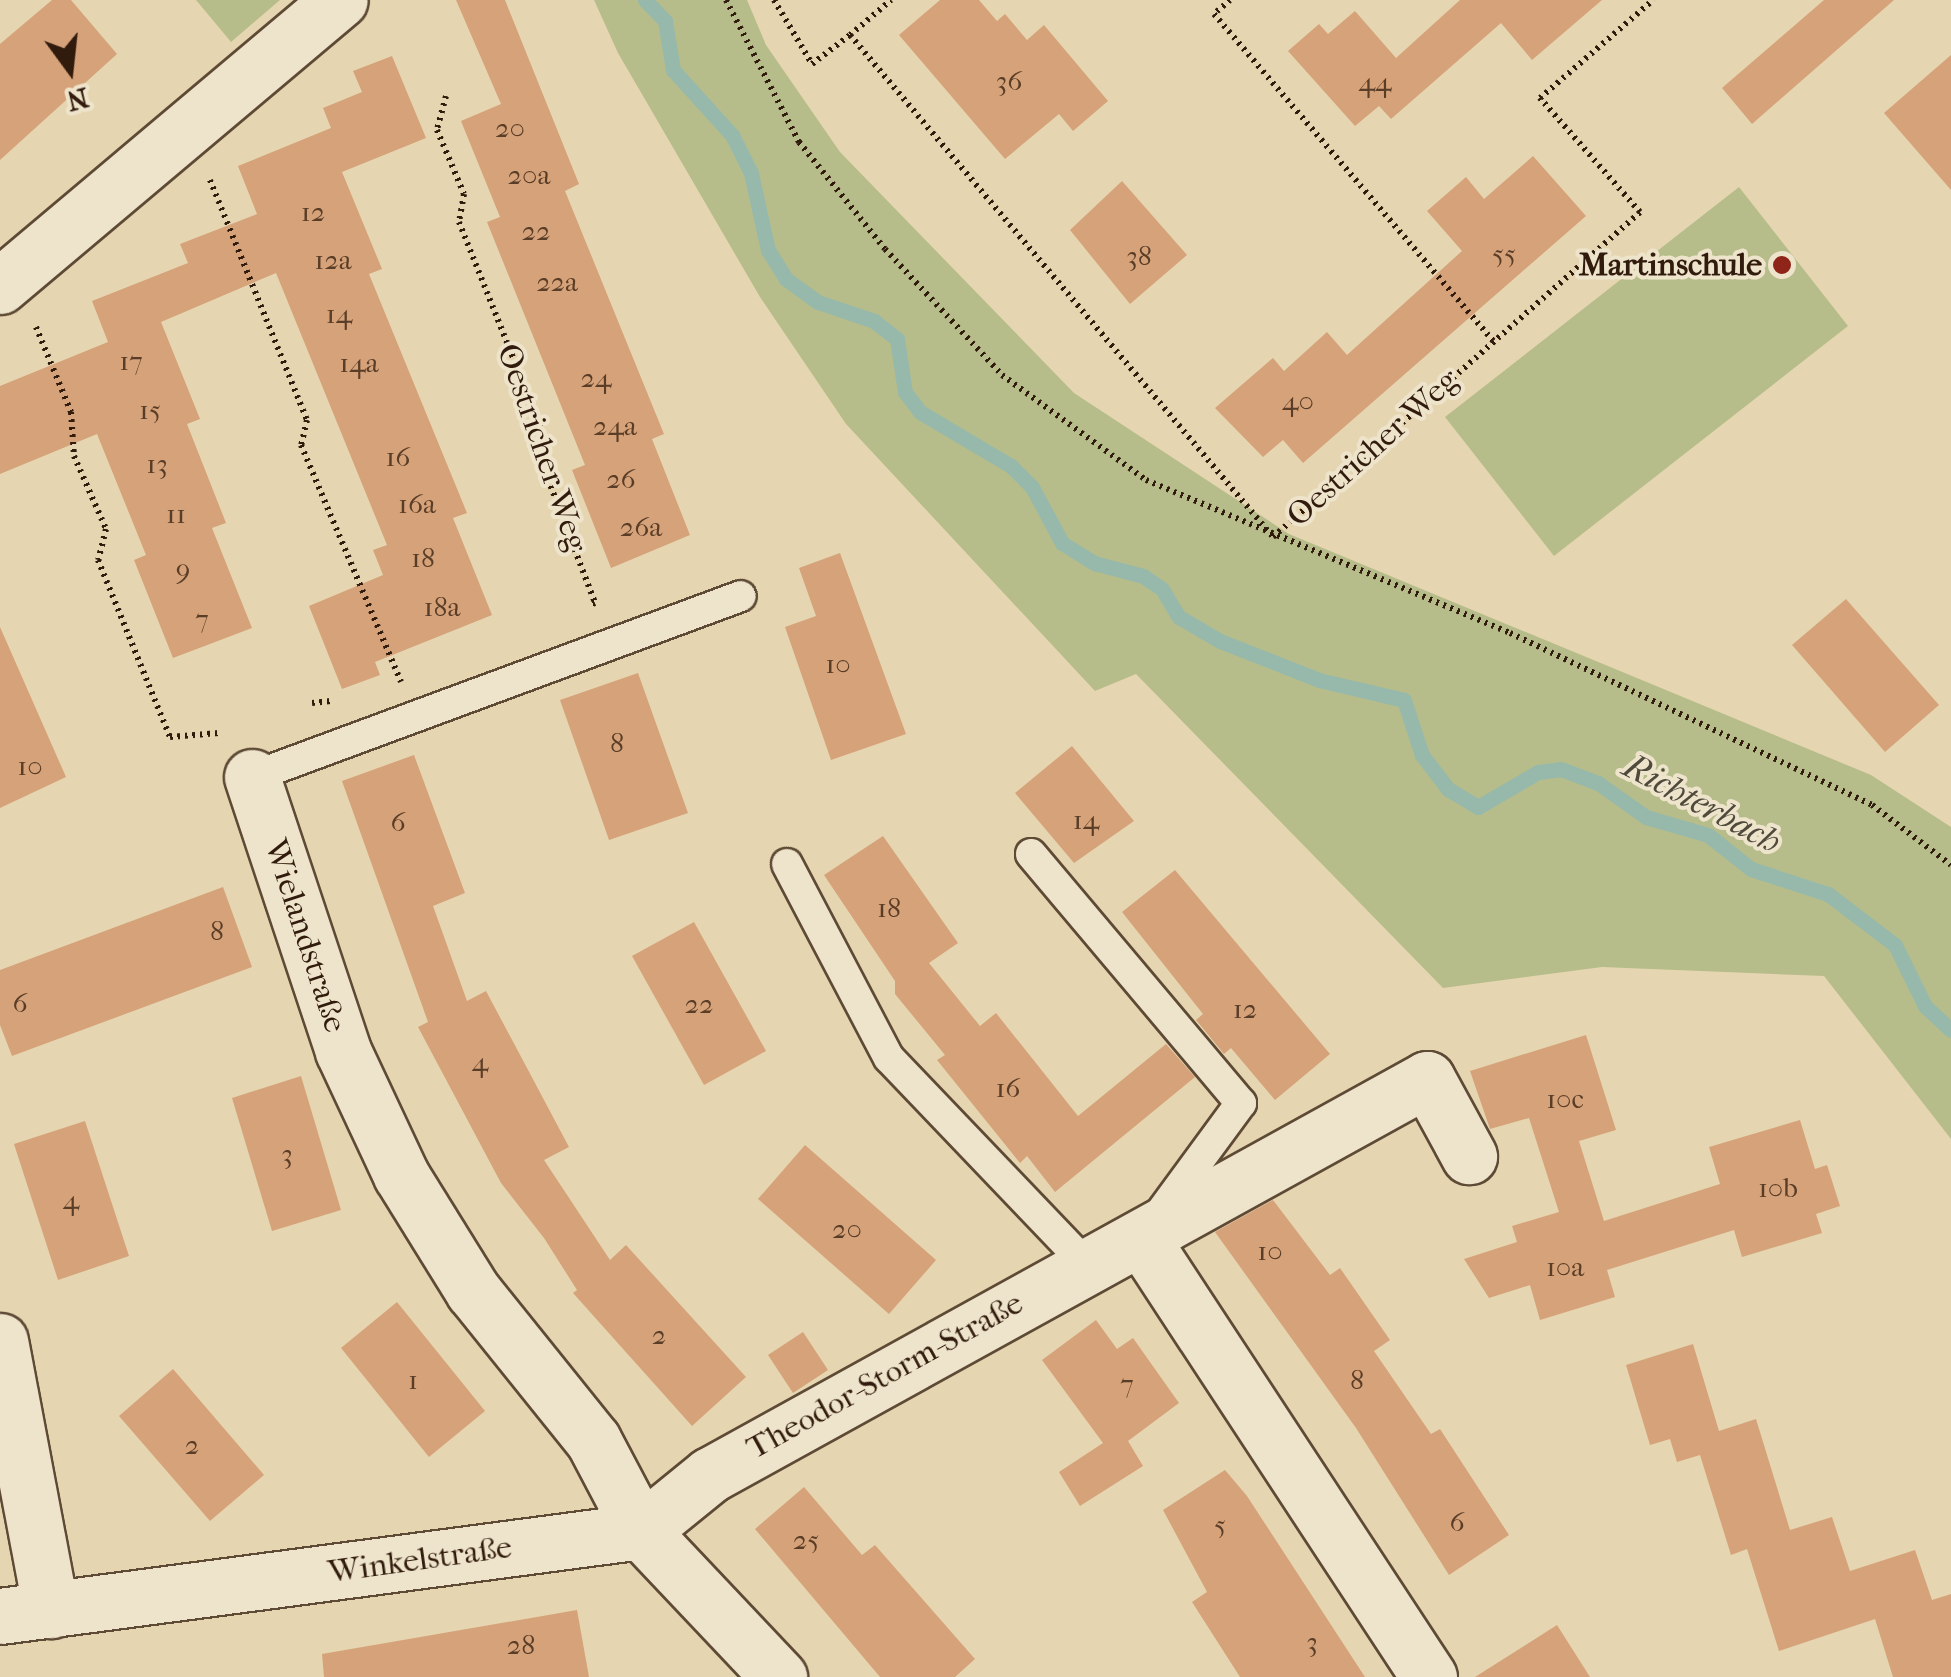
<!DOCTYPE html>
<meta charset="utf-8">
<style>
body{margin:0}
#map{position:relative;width:1951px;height:1677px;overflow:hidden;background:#e5d6b1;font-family:"IM FELL French Canon",serif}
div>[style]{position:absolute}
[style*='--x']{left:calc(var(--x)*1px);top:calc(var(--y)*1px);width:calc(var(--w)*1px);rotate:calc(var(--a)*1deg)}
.green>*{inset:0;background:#b7bd8a}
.stream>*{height:15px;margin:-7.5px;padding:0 7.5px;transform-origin:7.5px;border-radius:7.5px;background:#96b9ab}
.building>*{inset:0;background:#d6a279}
.path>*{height:6px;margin-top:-3px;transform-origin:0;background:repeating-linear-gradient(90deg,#311b0c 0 2.5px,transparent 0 7.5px)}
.roads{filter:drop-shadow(2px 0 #5e4a35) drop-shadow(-2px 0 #5e4a35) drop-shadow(0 2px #5e4a35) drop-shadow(0 -2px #5e4a35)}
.service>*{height:30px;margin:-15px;padding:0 15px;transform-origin:15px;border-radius:15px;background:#eee4cc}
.minor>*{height:55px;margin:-27.5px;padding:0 27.5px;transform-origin:27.5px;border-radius:27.5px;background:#eee4cc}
.dots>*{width:28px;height:28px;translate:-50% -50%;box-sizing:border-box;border:5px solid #eee4cc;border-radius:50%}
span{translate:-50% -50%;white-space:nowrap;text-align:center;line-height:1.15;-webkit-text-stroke:8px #eee4cc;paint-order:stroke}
.number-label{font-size:28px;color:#5a3d27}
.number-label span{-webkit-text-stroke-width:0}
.poi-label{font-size:32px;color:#311b0c;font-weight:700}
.right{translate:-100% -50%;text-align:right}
.street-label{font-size:32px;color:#311b0c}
.water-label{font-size:35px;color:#4f4a3c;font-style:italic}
.north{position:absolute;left:20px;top:20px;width:100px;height:100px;-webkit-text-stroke:8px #eee4cc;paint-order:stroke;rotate:165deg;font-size:28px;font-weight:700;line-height:40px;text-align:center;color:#311b0c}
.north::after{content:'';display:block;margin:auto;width:35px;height:45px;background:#311b0c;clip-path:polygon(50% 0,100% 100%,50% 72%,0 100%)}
</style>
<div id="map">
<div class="green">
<i style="clip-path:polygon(196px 0,280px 0,231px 42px)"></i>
<i style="clip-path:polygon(594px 0,747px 0,766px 45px,840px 152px,1074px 393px,1289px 534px,1871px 775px,1951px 827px,1951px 1139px,1824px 976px,1602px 967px,1443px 988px,1136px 674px,1095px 691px,846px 424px,760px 297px,618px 53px)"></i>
<i style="clip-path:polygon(1739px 187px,1848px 326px,1554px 556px,1445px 417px)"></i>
</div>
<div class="stream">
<i style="--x:645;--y:0;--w:29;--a:46"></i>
<i style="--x:665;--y:21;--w:50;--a:80.7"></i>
<i style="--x:673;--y:70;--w:88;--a:47.8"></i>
<i style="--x:732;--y:135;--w:42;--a:63.4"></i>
<i style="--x:751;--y:173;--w:79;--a:77.6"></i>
<i style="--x:768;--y:250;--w:34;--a:58"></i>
<i style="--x:786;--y:279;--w:39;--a:36"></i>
<i style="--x:818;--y:302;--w:59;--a:18.7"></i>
<i style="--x:874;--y:321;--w:29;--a:38"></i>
<i style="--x:897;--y:339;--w:54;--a:81.4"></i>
<i style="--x:905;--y:392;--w:25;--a:53"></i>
<i style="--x:920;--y:412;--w:106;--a:30.7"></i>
<i style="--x:1011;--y:466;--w:30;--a:45"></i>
<i style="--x:1032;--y:487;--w:64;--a:61.8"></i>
<i style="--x:1062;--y:543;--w:38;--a:32"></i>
<i style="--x:1094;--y:563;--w:51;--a:14.9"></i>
<i style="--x:1143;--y:576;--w:23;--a:34"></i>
<i style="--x:1162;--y:589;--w:33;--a:59"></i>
<i style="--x:1179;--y:617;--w:48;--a:30.3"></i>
<i style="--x:1220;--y:641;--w:106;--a:21.5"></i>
<i style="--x:1319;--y:680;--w:87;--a:13.2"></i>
<i style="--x:1404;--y:700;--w:58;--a:71.9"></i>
<i style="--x:1422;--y:755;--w:43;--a:52.6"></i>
<i style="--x:1448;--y:789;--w:35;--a:31"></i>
<i style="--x:1478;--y:807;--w:69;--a:-30.3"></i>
<i style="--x:1538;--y:772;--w:23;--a:-7"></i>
<i style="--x:1561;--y:769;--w:40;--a:21"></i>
<i style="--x:1598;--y:783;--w:59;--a:35.3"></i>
<i style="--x:1646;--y:817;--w:65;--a:16.2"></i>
<i style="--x:1708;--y:835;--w:55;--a:38.3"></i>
<i style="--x:1751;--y:869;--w:81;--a:18"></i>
<i style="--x:1828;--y:894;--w:84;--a:37.3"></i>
<i style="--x:1895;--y:945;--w:68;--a:63.8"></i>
<i style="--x:1925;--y:1006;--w:35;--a:43"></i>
</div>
<div class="building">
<i style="clip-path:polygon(52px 0,71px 0,117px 54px,0 160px,0 44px)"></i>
<i style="clip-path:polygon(456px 0,505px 0,579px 184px,565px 191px,664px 434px,652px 439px,690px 535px,611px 568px,572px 470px,585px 465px,487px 222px,500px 217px,461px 121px,501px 104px)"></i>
<i style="clip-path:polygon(940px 0,979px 0,997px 21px,1005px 14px,1027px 40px,1044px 25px,1108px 101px,1073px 131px,1059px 114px,1005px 159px,899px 35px)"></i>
<i style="clip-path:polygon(1460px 0,1602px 0,1532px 60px,1501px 23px,1391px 119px,1379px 106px,1355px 126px,1288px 51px,1319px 24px,1328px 34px,1355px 11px,1396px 58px)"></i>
<i style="clip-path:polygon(1824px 0,1894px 0,1752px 124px,1722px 88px)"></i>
<i style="clip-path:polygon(1951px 55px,1951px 190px,1884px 113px)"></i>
<i style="clip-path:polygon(392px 56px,426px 138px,342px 172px,382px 269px,369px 274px,467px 513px,453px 518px,492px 615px,375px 662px,380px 675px,342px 689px,309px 606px,383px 575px,373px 550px,387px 545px,276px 273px,161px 322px,200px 419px,187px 424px,226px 523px,212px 528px,252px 628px,173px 658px,134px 560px,146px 555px,97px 434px,0 474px,0 386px,108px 342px,92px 301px,188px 263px,180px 244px,257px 214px,238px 166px,331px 128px,323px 108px,362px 92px,353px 71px)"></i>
<i style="clip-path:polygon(1533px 156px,1586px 216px,1303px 463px,1283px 440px,1263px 457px,1215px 408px,1273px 358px,1284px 371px,1327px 332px,1347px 355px,1462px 251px,1427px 211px,1466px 177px,1484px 199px)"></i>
<i style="clip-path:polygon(1122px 181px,1187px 255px,1130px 304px,1070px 230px)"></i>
<i style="clip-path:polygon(840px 553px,906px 734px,831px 760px,785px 627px,816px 616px,799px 568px)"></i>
<i style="clip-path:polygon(1846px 599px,1939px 705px,1885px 752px,1792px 645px)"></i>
<i style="clip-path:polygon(0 627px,66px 777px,0 808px)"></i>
<i style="clip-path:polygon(638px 673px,688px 813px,609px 840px,560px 700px)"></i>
<i style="clip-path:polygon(1072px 746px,1134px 821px,1074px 863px,1015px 793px)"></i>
<i style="clip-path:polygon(414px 755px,465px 893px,433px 906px,467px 1001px,486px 991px,569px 1147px,544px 1160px,610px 1260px,626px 1245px,746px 1377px,692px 1426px,573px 1293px,577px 1290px,544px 1238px,501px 1183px,418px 1027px,428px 1022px,342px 781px)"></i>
<i style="clip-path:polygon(883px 836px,958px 943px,929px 963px,980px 1026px,996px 1013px,1078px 1116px,1166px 1044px,1195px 1077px,1055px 1192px,1027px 1156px,1020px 1163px,937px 1060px,945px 1055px,895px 994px,895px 981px,824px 875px)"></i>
<i style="clip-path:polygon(1175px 870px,1330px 1054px,1275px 1100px,1231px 1048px,1224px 1054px,1196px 1020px,1203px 1014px,1122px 912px)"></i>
<i style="clip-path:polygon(223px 887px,252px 967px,12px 1056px,0 1025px,0 970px)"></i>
<i style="clip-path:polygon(694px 922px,766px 1051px,704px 1085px,632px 956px)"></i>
<i style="clip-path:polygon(1586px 1035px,1616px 1130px,1579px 1141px,1604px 1221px,1720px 1184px,1709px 1147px,1800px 1120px,1815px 1169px,1827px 1165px,1840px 1206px,1816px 1214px,1822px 1233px,1742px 1257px,1734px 1230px,1607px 1270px,1615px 1297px,1540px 1320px,1530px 1285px,1489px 1298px,1464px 1259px,1517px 1242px,1512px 1226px,1559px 1212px,1529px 1118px,1490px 1129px,1470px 1071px)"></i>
<i style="clip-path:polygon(301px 1076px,341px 1210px,272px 1231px,232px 1098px)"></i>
<i style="clip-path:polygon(85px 1121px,129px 1256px,58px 1280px,14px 1144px)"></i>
<i style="clip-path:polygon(805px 1145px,936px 1260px,889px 1314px,758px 1199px)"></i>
<i style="clip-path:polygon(1273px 1200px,1330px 1275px,1340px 1268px,1390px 1340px,1374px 1351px,1431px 1434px,1440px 1429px,1509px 1535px,1449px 1575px,1356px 1428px,1215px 1232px)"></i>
<i style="clip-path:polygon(397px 1302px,485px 1411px,429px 1457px,341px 1348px)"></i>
<i style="clip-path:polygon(1096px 1320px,1117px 1349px,1133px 1338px,1179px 1403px,1128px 1441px,1143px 1466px,1080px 1506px,1059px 1472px,1103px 1443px,1042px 1360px)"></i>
<i style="clip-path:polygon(803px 1332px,828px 1370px,793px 1393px,768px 1355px)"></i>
<i style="clip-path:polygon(1693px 1344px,1719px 1431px,1756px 1419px,1790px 1530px,1832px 1517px,1850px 1571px,1915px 1550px,1932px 1600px,1951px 1594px,1951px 1677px,1893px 1677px,1875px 1619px,1779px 1651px,1747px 1549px,1731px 1555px,1700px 1455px,1677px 1462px,1670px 1439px,1650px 1445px,1626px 1365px)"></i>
<i style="clip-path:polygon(173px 1369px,264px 1475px,210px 1521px,119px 1416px)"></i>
<i style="clip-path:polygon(1225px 1470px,1247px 1496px,1365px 1677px,1240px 1677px,1192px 1602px,1207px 1592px,1163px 1510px)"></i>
<i style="clip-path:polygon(804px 1487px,862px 1555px,875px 1545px,975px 1659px,955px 1677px,880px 1677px,755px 1529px)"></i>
<i style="clip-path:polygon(577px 1610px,589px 1677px,324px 1677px,322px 1654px)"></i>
<i style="clip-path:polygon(1557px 1625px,1590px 1677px,1475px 1677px)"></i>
</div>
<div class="path">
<i style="--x:726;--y:0;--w:160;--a:62.8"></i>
<i style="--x:799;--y:142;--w:137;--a:51.2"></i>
<i style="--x:885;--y:249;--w:172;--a:47.1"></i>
<i style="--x:1002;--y:375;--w:178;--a:36.1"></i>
<i style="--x:1146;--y:480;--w:395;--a:22.8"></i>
<i style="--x:1510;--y:633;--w:401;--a:25.4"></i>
<i style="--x:1872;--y:805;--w:99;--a:37.2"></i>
<i style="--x:774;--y:0;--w:74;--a:59.3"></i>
<i style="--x:812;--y:64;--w:48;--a:-37.3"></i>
<i style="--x:850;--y:35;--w:656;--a:49.88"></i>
<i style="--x:1273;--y:537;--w:490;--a:-41.5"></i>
<i style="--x:1640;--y:212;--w:152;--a:-131.3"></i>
<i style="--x:1540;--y:98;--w:150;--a:-40.9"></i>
<i style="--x:1230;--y:0;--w:21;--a:139"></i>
<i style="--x:1214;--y:14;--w:430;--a:49.5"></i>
<i style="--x:850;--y:35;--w:54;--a:-40.5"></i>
<i style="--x:446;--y:96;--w:35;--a:105"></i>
<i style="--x:437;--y:130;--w:69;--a:67.1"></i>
<i style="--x:464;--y:194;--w:28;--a:100"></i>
<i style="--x:459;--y:222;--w:222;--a:68.3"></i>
<i style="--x:541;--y:428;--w:30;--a:92"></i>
<i style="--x:540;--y:458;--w:155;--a:69.2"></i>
<i style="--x:595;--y:603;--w:5;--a:158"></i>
<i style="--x:210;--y:180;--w:259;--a:68"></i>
<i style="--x:307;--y:420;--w:26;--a:103"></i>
<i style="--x:301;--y:445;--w:257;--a:67.1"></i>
<i style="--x:36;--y:327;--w:92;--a:67.6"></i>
<i style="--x:71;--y:412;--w:44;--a:86.1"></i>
<i style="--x:74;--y:456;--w:80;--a:66.3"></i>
<i style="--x:106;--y:529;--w:32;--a:104"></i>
<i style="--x:98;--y:560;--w:191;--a:67.9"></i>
<i style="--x:170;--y:737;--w:49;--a:-4.7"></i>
<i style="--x:312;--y:703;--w:19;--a:-6"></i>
</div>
<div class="roads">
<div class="service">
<i style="--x:252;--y:777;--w:521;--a:-20.31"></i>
<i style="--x:1031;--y:854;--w:326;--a:49.9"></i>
<i style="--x:1241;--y:1103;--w:140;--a:126.3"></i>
<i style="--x:787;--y:864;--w:219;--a:62.3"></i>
<i style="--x:889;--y:1058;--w:284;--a:46.3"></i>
</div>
<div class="minor">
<i style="--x:0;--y:286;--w:444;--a:-40.1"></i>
<i style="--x:252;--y:777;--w:289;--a:71.6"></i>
<i style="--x:343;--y:1051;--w:137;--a:64.9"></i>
<i style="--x:401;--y:1175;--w:137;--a:58.2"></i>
<i style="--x:473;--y:1291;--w:191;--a:51.2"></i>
<i style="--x:593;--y:1440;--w:103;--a:62.2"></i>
<i style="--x:641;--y:1531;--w:89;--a:-39.1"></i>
<i style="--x:710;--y:1475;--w:819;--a:-28.91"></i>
<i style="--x:1427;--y:1079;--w:88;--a:61.4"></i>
<i style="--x:1141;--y:1238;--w:525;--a:56.73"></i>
<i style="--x:0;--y:1341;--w:274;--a:79.3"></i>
<i style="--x:0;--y:1616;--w:647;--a:-7.55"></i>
<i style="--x:641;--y:1531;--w:201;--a:46.6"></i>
</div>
</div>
<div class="dots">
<i style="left:1782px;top:265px;background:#8f2418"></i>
</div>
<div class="number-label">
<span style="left:1009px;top:81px">36</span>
<span style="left:1375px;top:82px">44</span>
<span style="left:510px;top:128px">20</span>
<span style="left:529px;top:175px">20a</span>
<span style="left:313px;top:212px">12</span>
<span style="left:536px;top:231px">22</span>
<span style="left:1504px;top:254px">55</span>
<span style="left:1139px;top:256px">38</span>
<span style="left:333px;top:260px">12a</span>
<span style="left:557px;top:282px">22a</span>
<span style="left:339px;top:314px">14</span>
<span style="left:131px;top:361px">17</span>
<span style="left:359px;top:363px">14a</span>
<span style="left:596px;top:378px">24</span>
<span style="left:1298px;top:401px">40</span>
<span style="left:150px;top:410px">15</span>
<span style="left:615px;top:426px">24a</span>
<span style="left:398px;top:457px">16</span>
<span style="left:157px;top:464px">13</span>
<span style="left:621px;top:479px">26</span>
<span style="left:417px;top:504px">16a</span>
<span style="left:176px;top:514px">11</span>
<span style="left:641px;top:527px">26a</span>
<span style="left:423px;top:558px">18</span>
<span style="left:183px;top:569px">9</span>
<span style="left:442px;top:607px">18a</span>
<span style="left:202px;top:619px">7</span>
<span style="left:838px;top:664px">10</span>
<span style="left:617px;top:743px">8</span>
<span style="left:30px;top:766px">10</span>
<span style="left:1086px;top:820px">14</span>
<span style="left:398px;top:822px">6</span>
<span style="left:889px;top:908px">18</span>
<span style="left:217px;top:931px">8</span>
<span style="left:20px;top:1003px">6</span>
<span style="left:699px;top:1004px">22</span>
<span style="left:1245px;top:1009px">12</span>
<span style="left:480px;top:1062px">4</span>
<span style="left:1008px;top:1088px">16</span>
<span style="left:1565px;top:1099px">10c</span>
<span style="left:287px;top:1154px">3</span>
<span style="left:1778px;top:1188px">10b</span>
<span style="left:71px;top:1200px">4</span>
<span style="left:847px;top:1229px">20</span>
<span style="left:1270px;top:1251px">10</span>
<span style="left:1565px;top:1267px">10a</span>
<span style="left:659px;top:1335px">2</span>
<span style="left:413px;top:1380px">1</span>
<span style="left:1357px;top:1380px">8</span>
<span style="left:1127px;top:1384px">7</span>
<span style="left:192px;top:1445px">2</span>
<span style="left:1457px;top:1522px">6</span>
<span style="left:1220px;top:1525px">5</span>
<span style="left:806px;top:1540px">25</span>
<span style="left:1312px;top:1642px">3</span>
<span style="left:521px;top:1645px">28</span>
</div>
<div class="poi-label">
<span class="right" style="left:1762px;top:265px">Martinschule</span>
</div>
<div class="street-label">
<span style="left:542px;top:448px;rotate:71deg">Oestricher Weg</span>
<span style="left:1373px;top:448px;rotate:-42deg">Oestricher Weg</span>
<span style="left:305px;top:936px;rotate:72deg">Wielandstraße</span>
<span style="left:885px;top:1376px;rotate:-29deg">Theodor-Storm-Straße</span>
<span style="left:420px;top:1560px;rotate:-8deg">Winkelstraße</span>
</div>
<div class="water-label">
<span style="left:1702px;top:804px;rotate:28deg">Richterbach</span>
</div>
<div class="north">N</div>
</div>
